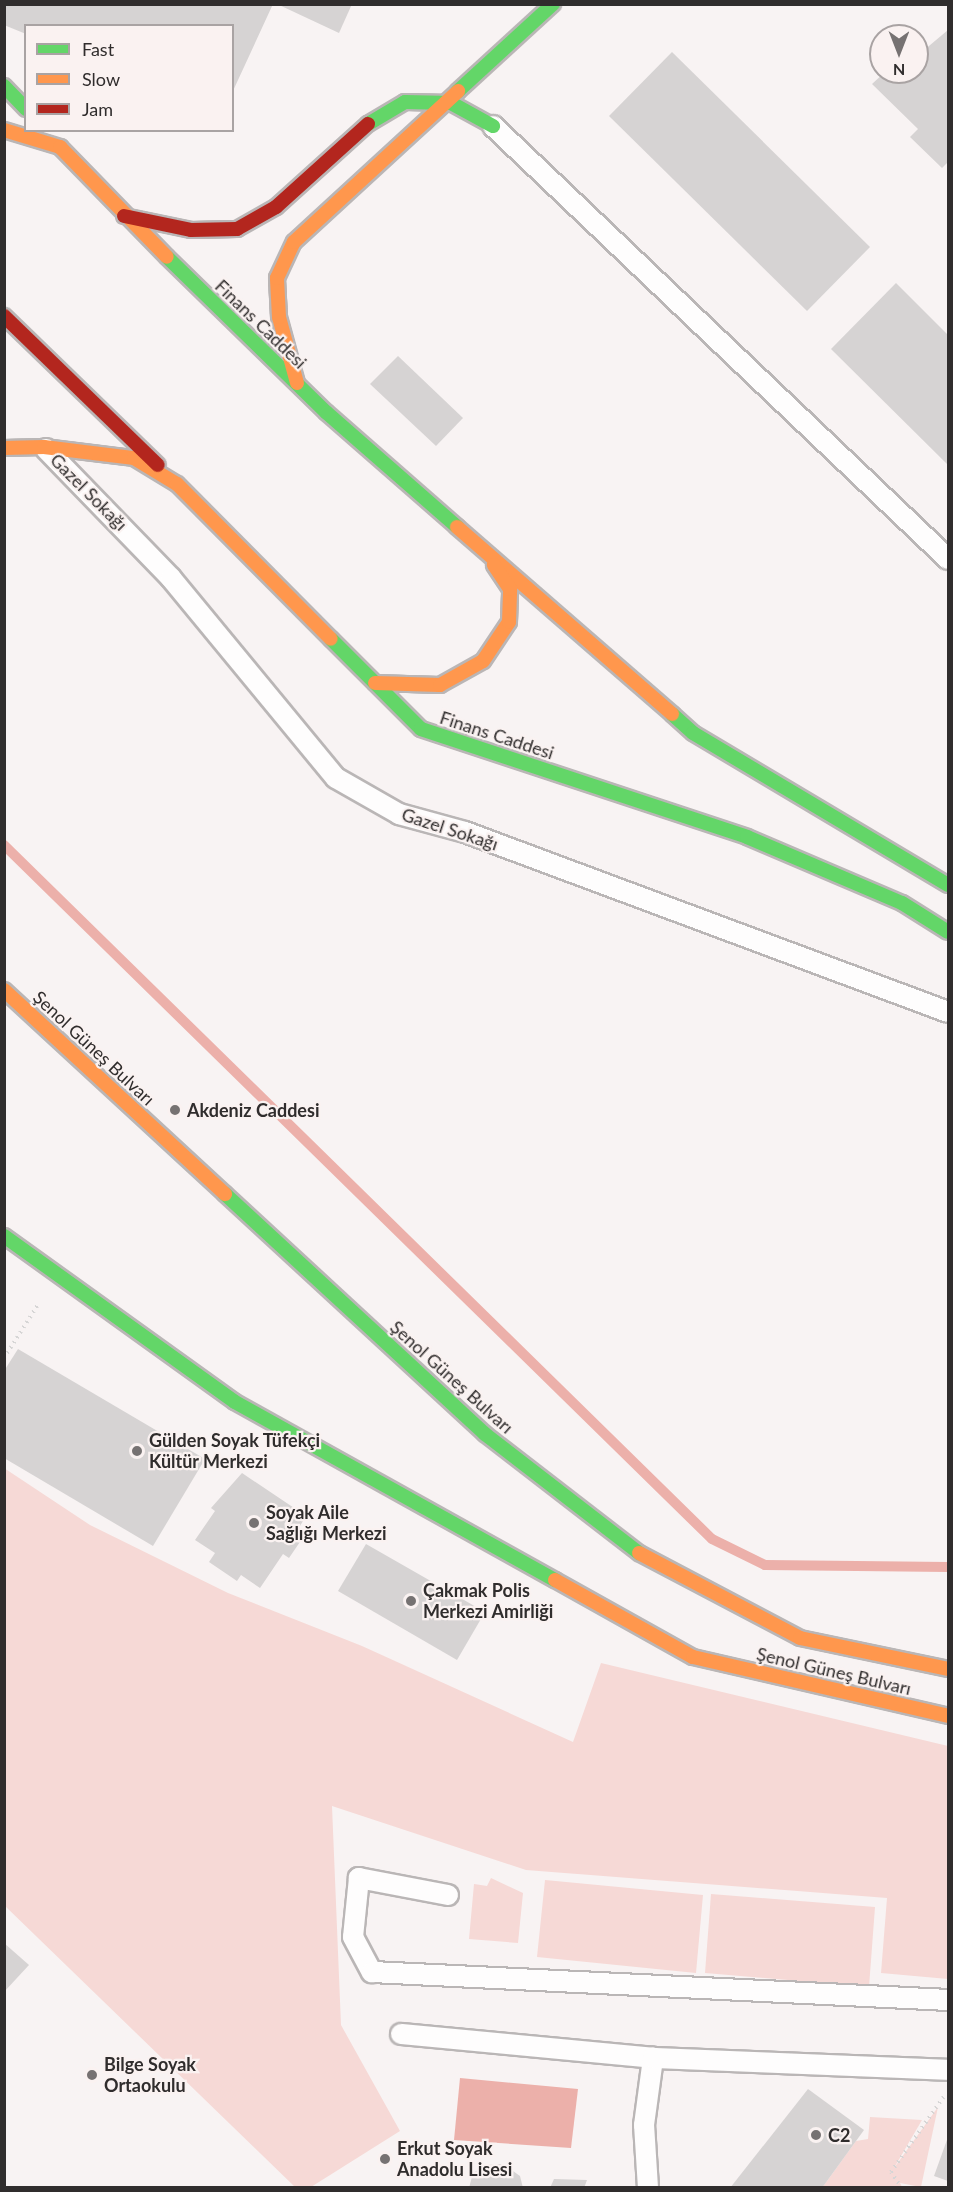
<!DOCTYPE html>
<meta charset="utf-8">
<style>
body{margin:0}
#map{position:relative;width:953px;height:2192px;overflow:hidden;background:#f8f3f3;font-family:Lato,sans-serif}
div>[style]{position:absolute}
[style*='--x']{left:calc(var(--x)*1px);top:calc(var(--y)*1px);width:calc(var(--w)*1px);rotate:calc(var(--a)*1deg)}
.green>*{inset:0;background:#f6d9d6}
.water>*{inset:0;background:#ecb0aa}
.stream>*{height:10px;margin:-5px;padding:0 5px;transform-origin:5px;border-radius:5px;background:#ecb0aa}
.building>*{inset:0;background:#d6d3d3}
.path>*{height:4px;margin-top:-2px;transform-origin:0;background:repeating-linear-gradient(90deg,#d6d5d5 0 1.5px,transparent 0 6px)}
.roads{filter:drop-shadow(2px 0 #bab6b6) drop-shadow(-2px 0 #bab6b6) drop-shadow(0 2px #bab6b6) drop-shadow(0 -2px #bab6b6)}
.lane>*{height:20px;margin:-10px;padding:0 10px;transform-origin:10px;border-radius:10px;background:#fefdfd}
.fast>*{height:14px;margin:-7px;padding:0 7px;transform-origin:7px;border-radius:7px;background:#63d668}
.slow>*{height:14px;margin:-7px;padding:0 7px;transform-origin:7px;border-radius:7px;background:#ff974d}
.jam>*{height:14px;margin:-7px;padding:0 7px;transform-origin:7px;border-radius:7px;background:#b3261e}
.dots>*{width:16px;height:16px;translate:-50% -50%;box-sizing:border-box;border:3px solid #faf2f1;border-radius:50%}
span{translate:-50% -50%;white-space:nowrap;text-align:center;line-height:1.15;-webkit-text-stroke:4.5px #faf2f1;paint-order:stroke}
.street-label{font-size:18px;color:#302d2d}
.poi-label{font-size:18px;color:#302d2d;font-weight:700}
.left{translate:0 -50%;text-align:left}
.frame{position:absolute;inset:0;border:6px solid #302d2d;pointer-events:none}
.legend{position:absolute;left:24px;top:24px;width:210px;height:108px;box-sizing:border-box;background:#faf2f1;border:2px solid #a9a3a3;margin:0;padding:8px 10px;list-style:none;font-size:18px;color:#302d2d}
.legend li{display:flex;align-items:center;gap:12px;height:30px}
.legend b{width:30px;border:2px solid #a9a3a3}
.north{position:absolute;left:869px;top:24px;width:60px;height:60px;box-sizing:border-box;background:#faf2f1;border:2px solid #a9a3a3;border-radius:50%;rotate:180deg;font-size:16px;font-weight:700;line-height:24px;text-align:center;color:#302d2d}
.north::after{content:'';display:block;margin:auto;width:21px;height:27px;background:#767272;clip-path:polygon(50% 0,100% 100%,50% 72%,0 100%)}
</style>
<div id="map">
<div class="green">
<i style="clip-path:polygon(4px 1468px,90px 1525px,228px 1593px,362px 1646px,573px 1742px,601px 1663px,948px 1746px,948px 1979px,881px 1973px,887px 1898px,526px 1870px,332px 1806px,341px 2025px,400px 2131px,311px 2187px,295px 2187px,5px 1906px)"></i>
<i style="clip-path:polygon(491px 1878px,523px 1893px,518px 1943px,469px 1939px,474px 1884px,487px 1886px)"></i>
<i style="clip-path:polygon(545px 1880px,703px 1895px,696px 1973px,537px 1957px)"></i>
<i style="clip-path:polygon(711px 1894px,875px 1907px,869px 1987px,705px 1973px)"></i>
<i style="clip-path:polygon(938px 2107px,921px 2187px,900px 2183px,902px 2187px,822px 2188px,856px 2141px,868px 2139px,870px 2117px,922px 2120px,894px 2168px)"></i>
</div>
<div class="water">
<i style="clip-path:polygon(460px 2078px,578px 2089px,571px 2148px,454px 2140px)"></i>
</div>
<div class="stream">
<i style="--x:4;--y:845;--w:991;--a:44.43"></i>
<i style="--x:712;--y:1539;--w:59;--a:26.1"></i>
<i style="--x:765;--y:1565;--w:183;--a:0.6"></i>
</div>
<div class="building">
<i style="clip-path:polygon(4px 4px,273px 4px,232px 93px,232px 26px,26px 26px,26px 34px,4px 25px)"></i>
<i style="clip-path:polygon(277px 4px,352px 4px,339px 33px)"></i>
<i style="clip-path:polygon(948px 30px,948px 162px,942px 168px,910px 137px,918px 129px,872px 84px,885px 72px,917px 72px,917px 56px)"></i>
<i style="clip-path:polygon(672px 52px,870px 247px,807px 311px,609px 116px)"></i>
<i style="clip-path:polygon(896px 283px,948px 335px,948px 465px,831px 349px)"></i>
<i style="clip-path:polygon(398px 356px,463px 418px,436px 446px,370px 384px)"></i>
<i style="clip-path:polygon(18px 1349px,205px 1459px,153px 1546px,4px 1458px,4px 1371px)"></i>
<i style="clip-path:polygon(242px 1473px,306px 1516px,297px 1531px,304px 1536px,289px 1558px,283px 1554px,260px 1588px,241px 1575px,237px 1581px,209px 1562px,215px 1553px,195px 1540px,215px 1511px,211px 1508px)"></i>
<i style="clip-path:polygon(366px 1544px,485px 1612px,457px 1660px,338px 1591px)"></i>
<i style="clip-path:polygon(4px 1943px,29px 1965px,4px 1992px)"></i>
<i style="clip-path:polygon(808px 2089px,864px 2130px,822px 2188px,730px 2188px)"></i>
<i style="clip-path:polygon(948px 2137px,948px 2181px,934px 2176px)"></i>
<i style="clip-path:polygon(503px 2164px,520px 2176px,523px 2188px,469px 2188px,473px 2173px,486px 2165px)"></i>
<i style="clip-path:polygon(554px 2179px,587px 2180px,584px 2188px,550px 2188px)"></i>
</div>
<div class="path">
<i style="--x:4;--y:1358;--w:65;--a:-57.5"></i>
<i style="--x:902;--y:2188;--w:19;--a:-125"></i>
<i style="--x:891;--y:2172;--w:94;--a:-55"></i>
</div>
<div class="roads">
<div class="lane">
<i style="--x:493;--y:126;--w:628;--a:43.58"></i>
<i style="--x:46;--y:449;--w:180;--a:45.9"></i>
<i style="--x:171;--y:578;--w:259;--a:50.5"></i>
<i style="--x:336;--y:778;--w:73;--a:29.7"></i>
<i style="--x:399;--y:814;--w:68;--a:15.3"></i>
<i style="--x:465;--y:832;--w:515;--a:20.44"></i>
<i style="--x:448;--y:1895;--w:91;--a:-169.2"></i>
<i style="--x:359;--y:1878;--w:59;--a:95.8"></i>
<i style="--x:353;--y:1937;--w:40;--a:62"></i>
<i style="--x:372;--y:1972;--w:577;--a:2.78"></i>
<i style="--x:401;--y:2034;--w:253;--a:5.4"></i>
<i style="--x:648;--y:2188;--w:63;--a:-93.6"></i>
<i style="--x:644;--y:2125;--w:68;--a:-82.3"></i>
<i style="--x:653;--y:2058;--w:295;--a:2.3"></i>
</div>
<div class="fast">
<i style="--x:4;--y:86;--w:32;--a:46"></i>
<i style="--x:458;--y:91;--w:129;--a:-42.5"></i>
<i style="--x:368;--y:124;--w:43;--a:-30.7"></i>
<i style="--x:405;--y:102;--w:46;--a:1.2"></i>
<i style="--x:451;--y:103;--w:48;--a:28.7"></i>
<i style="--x:167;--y:257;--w:223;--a:44.3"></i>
<i style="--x:327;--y:413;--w:173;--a:41.2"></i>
<i style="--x:331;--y:639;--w:127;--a:45"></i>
<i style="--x:421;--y:729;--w:343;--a:18.3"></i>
<i style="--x:747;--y:837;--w:168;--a:23.1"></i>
<i style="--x:902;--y:903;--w:54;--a:32.2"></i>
<i style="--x:672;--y:714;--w:28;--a:42"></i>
<i style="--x:693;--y:733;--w:297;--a:30.8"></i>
<i style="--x:225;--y:1194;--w:354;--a:42.7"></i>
<i style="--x:485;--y:1434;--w:195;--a:37.7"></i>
<i style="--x:4;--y:1236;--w:284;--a:35.7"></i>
<i style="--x:235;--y:1402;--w:366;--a:29.1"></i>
</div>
<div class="slow">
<i style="--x:4;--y:130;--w:59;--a:16.9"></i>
<i style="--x:60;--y:147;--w:153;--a:45.8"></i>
<i style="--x:297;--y:383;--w:68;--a:-105.3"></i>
<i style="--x:279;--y:317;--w:39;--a:-93"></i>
<i style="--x:277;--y:278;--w:40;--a:-65"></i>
<i style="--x:294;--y:242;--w:223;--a:-42.6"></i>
<i style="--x:4;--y:448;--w:40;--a:-1.4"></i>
<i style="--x:44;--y:447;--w:91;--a:7"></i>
<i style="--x:134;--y:458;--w:50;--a:31.2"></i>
<i style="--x:177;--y:484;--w:218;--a:45.2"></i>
<i style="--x:457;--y:527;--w:285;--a:41"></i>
<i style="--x:375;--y:683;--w:65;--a:1.8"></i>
<i style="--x:440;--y:685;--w:49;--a:-29.2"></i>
<i style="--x:483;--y:661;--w:47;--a:-56.3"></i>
<i style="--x:509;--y:622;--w:33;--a:-88"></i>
<i style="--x:510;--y:589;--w:29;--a:-124"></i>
<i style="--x:4;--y:990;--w:301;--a:42.7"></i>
<i style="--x:639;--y:1553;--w:182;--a:27.8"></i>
<i style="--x:800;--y:1638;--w:151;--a:11.8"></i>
<i style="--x:555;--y:1580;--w:158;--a:29.2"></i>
<i style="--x:693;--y:1657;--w:262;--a:13"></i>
</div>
<div class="jam">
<i style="--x:124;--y:216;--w:68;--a:11.8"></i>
<i style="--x:191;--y:230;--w:46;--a:-1.2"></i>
<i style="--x:237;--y:229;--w:45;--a:-29.4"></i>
<i style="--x:276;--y:207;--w:124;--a:-42.1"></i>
<i style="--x:4;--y:316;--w:214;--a:44.1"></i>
</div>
</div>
<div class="dots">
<i style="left:175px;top:1110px;background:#767272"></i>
<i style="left:137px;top:1451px;background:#767272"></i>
<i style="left:254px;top:1523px;background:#767272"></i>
<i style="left:411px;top:1601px;background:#767272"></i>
<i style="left:92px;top:2075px;background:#767272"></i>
<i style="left:816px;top:2135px;background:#767272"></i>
<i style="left:385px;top:2159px;background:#767272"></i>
</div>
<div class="street-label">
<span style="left:261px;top:324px;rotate:44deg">Finans Caddesi</span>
<span style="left:89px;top:492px;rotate:45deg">Gazel Sokağı</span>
<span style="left:497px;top:735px;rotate:18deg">Finans Caddesi</span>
<span style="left:450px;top:829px;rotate:18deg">Gazel Sokağı</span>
<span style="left:94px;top:1048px;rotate:43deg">Şenol Güneş Bulvarı</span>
<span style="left:452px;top:1377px;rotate:42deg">Şenol Güneş Bulvarı</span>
<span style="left:834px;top:1671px;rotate:13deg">Şenol Güneş Bulvarı</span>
</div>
<div class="poi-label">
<span class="left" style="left:187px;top:1110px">Akdeniz Caddesi</span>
<span class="left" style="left:149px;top:1451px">Gülden Soyak Tüfekçi<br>Kültür Merkezi</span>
<span class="left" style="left:266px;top:1523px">Soyak Aile<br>Sağlığı Merkezi</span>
<span class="left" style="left:423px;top:1601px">Çakmak Polis<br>Merkezi Amirliği</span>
<span class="left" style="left:104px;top:2075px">Bilge Soyak<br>Ortaokulu</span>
<span class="left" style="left:828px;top:2135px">C2</span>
<span class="left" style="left:397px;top:2159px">Erkut Soyak<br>Anadolu Lisesi</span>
</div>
<div class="frame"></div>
<ul class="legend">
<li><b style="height:8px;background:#63d668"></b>Fast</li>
<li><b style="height:8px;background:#ff974d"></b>Slow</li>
<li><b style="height:8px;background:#b3261e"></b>Jam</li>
</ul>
<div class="north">N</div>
</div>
